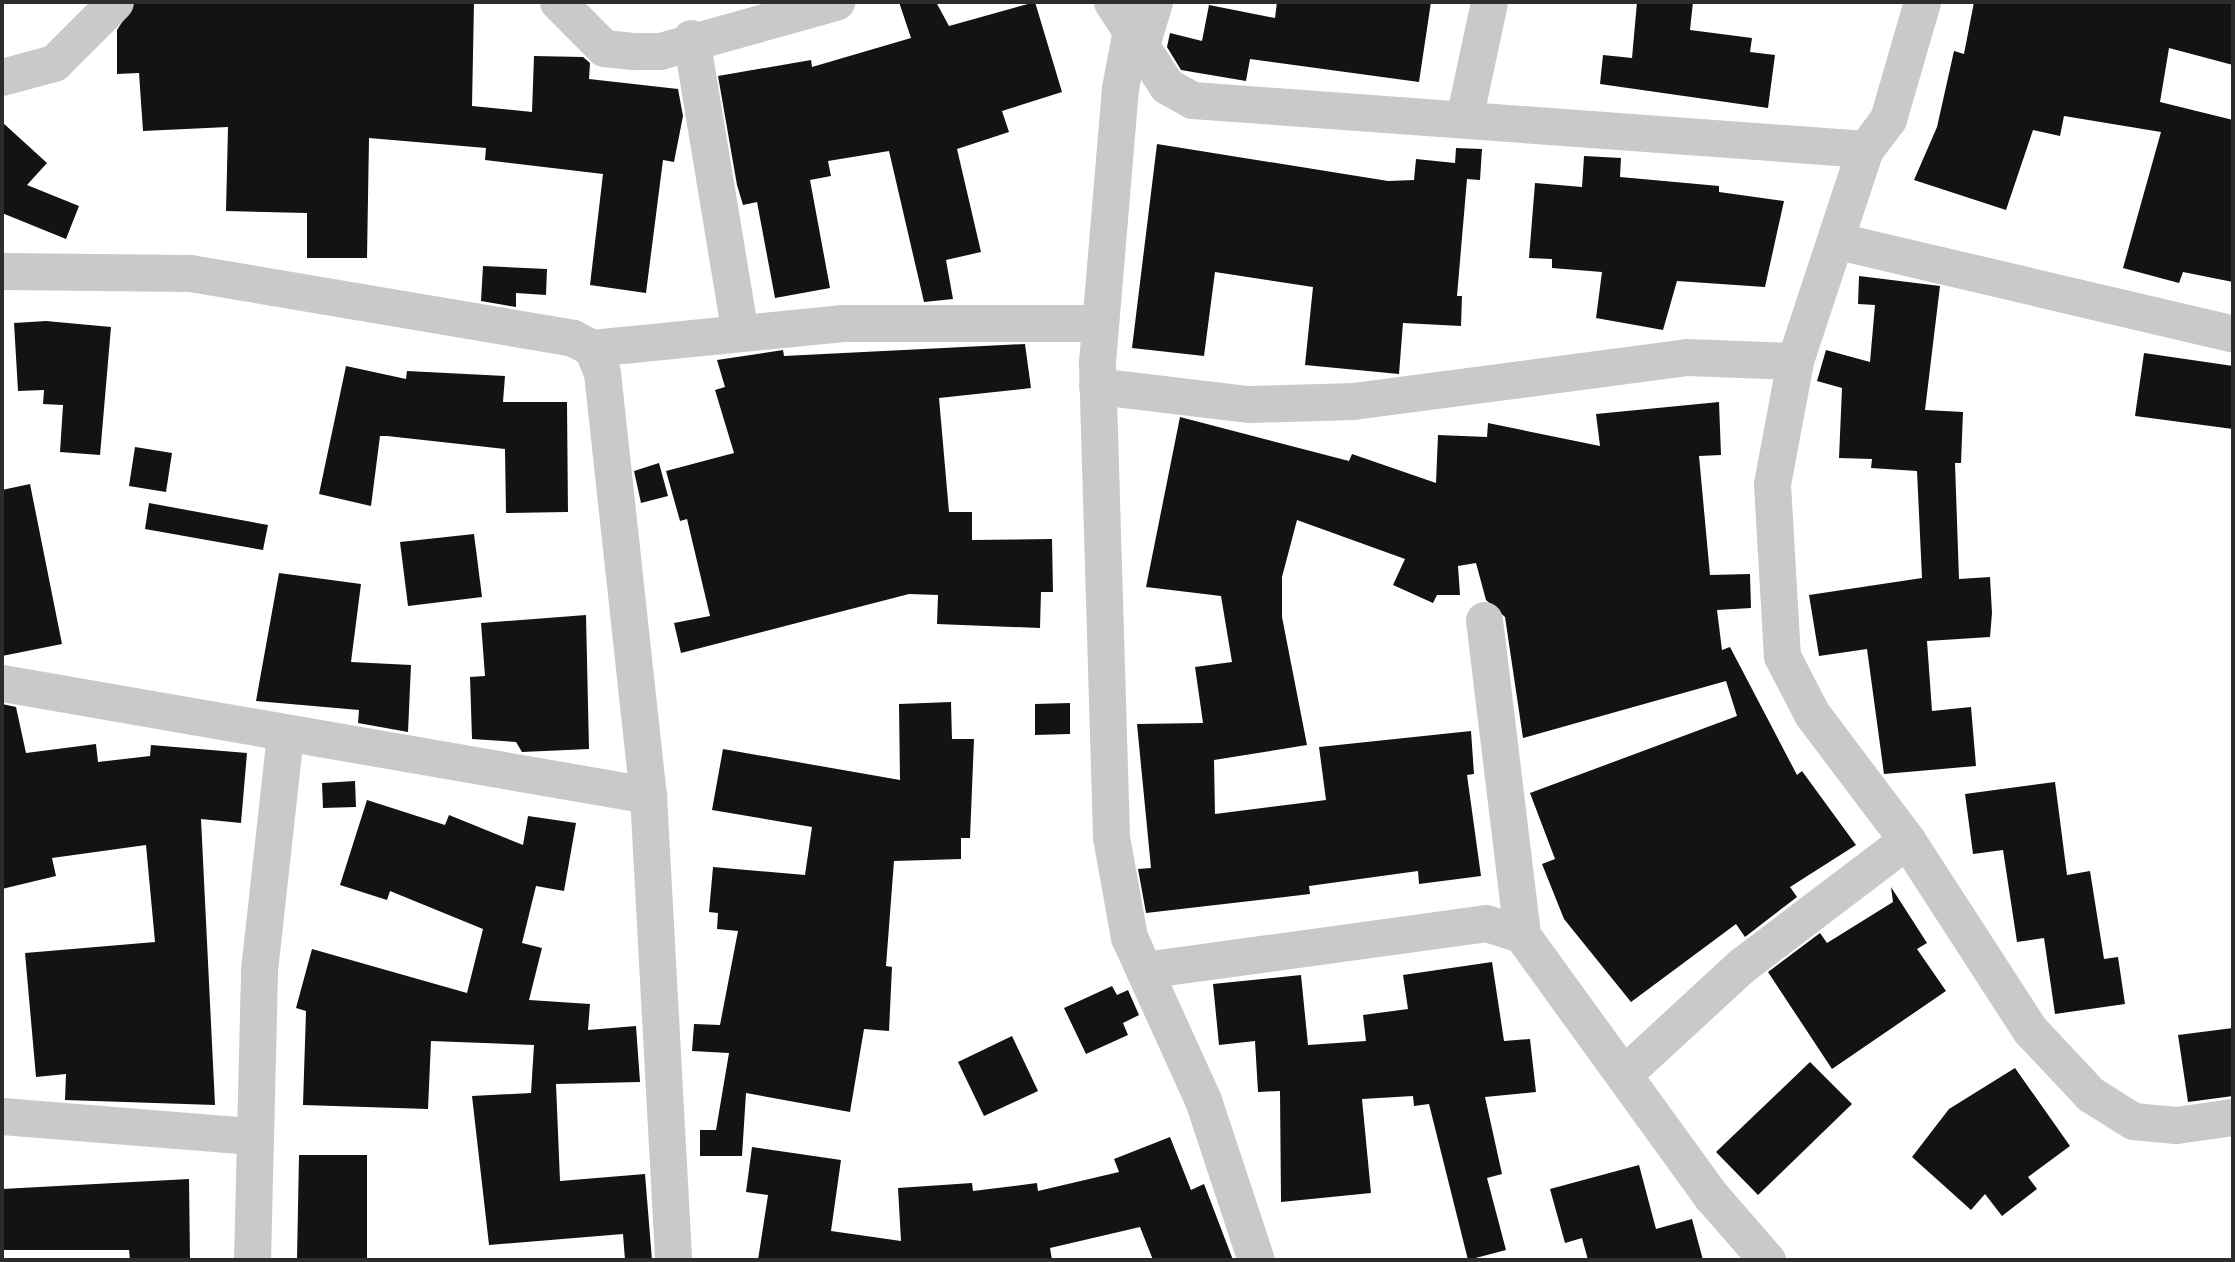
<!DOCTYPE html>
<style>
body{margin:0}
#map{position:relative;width:2235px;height:1262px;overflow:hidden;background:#fff;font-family:Overpass,sans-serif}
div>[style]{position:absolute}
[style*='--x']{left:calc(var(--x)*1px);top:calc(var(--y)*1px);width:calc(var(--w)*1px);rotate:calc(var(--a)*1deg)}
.building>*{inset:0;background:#131313}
.minor>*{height:37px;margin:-18.5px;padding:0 18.5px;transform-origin:18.5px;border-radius:18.5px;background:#c9c9c9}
span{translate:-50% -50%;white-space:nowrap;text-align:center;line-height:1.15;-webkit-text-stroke:7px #fff;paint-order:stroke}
.frame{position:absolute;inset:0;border:4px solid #2c2c2c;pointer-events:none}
</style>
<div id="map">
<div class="building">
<i style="clip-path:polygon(135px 2px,474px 2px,472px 106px,532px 112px,534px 56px,583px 57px,590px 63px,589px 79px,678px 89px,683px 116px,674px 162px,663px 160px,646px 293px,590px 285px,603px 174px,485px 160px,486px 148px,369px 138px,367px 258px,307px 258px,307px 213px,226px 211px,228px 127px,143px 131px,139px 73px,117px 74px,117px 30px)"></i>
<i style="clip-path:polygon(899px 2px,936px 2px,949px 26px,1035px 2px,1062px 92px,1002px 111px,1009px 132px,957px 149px,981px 252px,946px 260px,953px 299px,924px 302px,889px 151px,828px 161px,831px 176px,810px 180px,830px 288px,775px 298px,757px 202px,743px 205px,737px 185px,718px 76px,811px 60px,812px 67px,911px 38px)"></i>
<i style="clip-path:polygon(1277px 2px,1431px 2px,1419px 82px,1250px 59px,1246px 81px,1181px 70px,1167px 47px,1170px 33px,1202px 41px,1209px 5px,1275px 18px)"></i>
<i style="clip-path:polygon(1637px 2px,1693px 2px,1690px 30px,1752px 38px,1750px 52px,1775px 55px,1768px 108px,1600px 84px,1603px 55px,1632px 58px)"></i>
<i style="clip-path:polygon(1974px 2px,2233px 2px,2233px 65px,2169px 48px,2160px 102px,2233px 120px,2233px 282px,2183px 272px,2179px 283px,2123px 268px,2161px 132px,2064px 116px,2060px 136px,2033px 130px,2006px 210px,1914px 180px,1937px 127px,1954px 51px,1964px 54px)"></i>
<i style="clip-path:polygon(2px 122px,47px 163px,27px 185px,79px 206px,66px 239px,2px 213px)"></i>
<i style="clip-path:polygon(1157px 144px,1388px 181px,1414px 180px,1416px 159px,1455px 163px,1456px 148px,1482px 149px,1480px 180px,1467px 179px,1457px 296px,1462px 296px,1461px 326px,1403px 323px,1399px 374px,1305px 365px,1313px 287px,1215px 272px,1204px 356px,1132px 348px)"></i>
<i style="clip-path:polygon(1584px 156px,1621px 158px,1620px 177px,1719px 186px,1719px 192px,1784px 201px,1765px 287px,1677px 281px,1663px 330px,1596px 318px,1602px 272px,1552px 268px,1552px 259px,1529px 258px,1535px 183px,1582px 187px)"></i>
<i style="clip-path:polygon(483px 266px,547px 269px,546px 295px,516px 293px,516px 307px,481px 301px)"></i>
<i style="clip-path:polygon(1859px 276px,1940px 286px,1925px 410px,1963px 412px,1961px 463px,1955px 463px,1959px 579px,1990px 577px,1992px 613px,1990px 637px,1927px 641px,1932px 711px,1971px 707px,1976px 766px,1884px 774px,1867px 649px,1819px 656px,1809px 595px,1922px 578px,1917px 471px,1871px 468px,1872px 459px,1839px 458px,1842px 388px,1817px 381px,1826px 350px,1870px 362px,1875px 305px,1858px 304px)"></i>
<i style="clip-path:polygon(46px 321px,111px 327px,100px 455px,60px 452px,63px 405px,43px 404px,44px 390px,18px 391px,14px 323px)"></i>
<i style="clip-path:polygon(1025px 344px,1031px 388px,939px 398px,949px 512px,972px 512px,972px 540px,1052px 539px,1053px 592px,1041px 592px,1040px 628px,937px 624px,938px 595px,909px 594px,681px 653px,674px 623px,710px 616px,687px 519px,680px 521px,666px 471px,734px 453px,715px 390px,725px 387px,717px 360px,783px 350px,784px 356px)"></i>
<i style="clip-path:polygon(2144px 353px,2233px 366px,2233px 429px,2135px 416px)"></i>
<i style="clip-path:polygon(346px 366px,406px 379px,407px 371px,505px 376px,503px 402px,567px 402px,568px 512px,506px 513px,505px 449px,387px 436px,380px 436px,371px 506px,319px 494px)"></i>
<i style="clip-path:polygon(1719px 402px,1721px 455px,1699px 456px,1710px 575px,1750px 574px,1751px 608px,1717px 610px,1722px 650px,1730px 647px,1797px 775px,1802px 771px,1856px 845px,1790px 887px,1797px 897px,1745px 937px,1736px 924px,1631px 1002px,1564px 919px,1542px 864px,1555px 859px,1530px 793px,1737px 716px,1726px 681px,1523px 738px,1505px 617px,1486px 600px,1476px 563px,1458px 566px,1460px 595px,1437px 595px,1433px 603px,1393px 585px,1405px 559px,1297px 520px,1282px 577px,1282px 617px,1307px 745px,1214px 760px,1215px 814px,1326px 800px,1319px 747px,1471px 731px,1474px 774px,1467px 775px,1481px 876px,1419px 884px,1418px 871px,1309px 886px,1310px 894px,1146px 913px,1138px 869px,1151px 868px,1137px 724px,1203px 723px,1195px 667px,1232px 662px,1221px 596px,1146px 587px,1180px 417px,1349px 461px,1352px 454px,1436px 483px,1438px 435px,1487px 437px,1488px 423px,1600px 446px,1596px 414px)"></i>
<i style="clip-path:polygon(135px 447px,172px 453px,166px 492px,129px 486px)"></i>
<i style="clip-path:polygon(659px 463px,668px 496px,641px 503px,634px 471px)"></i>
<i style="clip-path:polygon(30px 484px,62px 644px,2px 656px,2px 490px)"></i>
<i style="clip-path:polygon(149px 503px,268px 525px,263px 550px,145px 529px)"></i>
<i style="clip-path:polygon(474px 534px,482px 597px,408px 606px,400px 542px)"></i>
<i style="clip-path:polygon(279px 573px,361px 584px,351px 662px,411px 665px,408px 732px,358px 723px,359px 710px,256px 701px)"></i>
<i style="clip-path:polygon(586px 615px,589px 749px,522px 752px,516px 742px,472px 739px,470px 677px,485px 676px,481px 623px)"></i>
<i style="clip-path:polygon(951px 702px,952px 739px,974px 739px,970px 838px,961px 838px,961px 859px,894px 861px,886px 966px,892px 967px,889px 1031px,864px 1029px,850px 1112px,746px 1093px,742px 1156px,700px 1156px,700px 1130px,716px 1130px,729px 1053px,692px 1051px,694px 1024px,720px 1025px,738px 931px,717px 929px,718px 913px,709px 912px,713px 867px,805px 875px,812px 827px,712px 810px,723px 749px,900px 780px,899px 704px)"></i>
<i style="clip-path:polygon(1070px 703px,1070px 734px,1035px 735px,1035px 704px)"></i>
<i style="clip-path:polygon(2px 704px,16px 707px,26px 753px,96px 744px,98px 762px,150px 756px,151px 745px,247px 753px,241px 823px,201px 819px,215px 1105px,65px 1100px,66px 1074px,36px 1077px,25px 953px,155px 942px,146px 845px,52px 858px,56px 876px,2px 889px)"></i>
<i style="clip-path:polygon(355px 781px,356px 807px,323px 808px,322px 783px)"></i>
<i style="clip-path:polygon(2055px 782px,2067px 875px,2090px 871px,2104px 959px,2118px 957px,2125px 1004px,2055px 1014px,2044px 938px,2017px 942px,2003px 850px,1973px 854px,1965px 794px)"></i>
<i style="clip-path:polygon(367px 800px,445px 825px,449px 815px,523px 845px,528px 816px,576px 823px,564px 891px,536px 886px,522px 943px,542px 948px,529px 1000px,590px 1004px,588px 1030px,636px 1026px,640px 1082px,556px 1084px,560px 1181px,645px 1174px,652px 1260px,625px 1260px,623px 1234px,489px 1245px,472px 1096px,531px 1093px,534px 1045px,431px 1041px,428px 1109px,303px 1105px,306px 1011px,296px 1008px,312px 949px,467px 993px,483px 929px,390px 891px,387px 900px,340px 885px)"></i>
<i style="clip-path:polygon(1891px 887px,1927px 943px,1917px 949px,1946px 991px,1832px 1069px,1768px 972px,1820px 933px,1827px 943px,1893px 902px)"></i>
<i style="clip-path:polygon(1492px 962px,1504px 1041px,1530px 1039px,1536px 1092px,1485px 1097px,1502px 1174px,1487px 1178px,1506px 1250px,1468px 1260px,1429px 1104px,1414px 1106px,1413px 1096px,1362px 1099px,1371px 1193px,1281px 1202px,1280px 1091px,1258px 1092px,1255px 1041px,1219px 1045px,1213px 984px,1301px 975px,1308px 1045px,1366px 1041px,1363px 1015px,1408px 1009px,1403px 975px)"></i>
<i style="clip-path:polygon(1112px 986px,1117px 995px,1128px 990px,1139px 1015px,1123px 1023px,1128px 1035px,1086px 1054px,1064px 1008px)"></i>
<i style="clip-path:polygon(2233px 1028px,2233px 1096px,2188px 1102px,2178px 1035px)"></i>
<i style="clip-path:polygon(1012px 1036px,1038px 1091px,984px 1116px,958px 1062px)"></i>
<i style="clip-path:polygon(1810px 1062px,1852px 1104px,1758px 1195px,1716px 1152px)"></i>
<i style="clip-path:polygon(2015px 1068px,2070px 1146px,2028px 1177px,2037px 1189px,2002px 1216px,1985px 1194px,1971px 1210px,1912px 1157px,1949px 1109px)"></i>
<i style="clip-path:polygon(1170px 1137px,1191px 1190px,1204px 1184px,1233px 1260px,1153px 1260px,1140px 1227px,1050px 1248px,1052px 1260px,758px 1260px,768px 1195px,746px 1192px,752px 1147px,841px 1160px,831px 1231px,901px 1241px,898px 1188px,972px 1183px,973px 1191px,1037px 1183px,1038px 1191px,1119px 1172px,1114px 1159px)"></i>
<i style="clip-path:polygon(299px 1155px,367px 1155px,367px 1260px,297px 1260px)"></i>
<i style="clip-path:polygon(1639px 1165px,1656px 1229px,1692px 1219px,1703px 1260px,1588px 1260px,1582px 1238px,1565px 1243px,1550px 1189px)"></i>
<i style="clip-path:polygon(189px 1179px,190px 1260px,130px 1260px,129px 1250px,2px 1250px,2px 1189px)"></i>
</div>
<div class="minor">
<i style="--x:558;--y:2;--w:65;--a:45"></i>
<i style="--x:604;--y:48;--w:31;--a:6"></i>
<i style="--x:635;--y:51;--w:25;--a:0"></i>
<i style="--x:660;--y:51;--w:183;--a:-15.6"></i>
<i style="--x:1112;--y:2;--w:100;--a:56.8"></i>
<i style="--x:1167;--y:86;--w:29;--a:29"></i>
<i style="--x:1192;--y:100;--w:675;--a:4.16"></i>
<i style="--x:1922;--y:2;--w:122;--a:106.2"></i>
<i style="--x:1888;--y:119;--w:38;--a:127"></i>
<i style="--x:1865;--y:149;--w:223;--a:108.3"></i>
<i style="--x:1795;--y:361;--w:125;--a:100.6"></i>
<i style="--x:1772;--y:484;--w:172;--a:86.7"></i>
<i style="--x:1782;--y:656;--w:65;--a:62.7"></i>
<i style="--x:1812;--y:714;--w:158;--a:53"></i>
<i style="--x:1907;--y:840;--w:226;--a:57.1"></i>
<i style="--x:2030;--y:1030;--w:88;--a:46.8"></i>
<i style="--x:2090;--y:1094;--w:51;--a:32.1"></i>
<i style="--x:2133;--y:1121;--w:43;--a:5.3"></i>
<i style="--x:2176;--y:1125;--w:58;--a:-8"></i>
<i style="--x:1131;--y:30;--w:59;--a:100.7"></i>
<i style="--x:1120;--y:88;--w:277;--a:94.8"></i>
<i style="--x:1097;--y:364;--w:473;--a:88.3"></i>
<i style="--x:1111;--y:837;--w:102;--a:79.8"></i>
<i style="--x:1129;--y:937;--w:179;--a:65.6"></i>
<i style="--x:1203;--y:1100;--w:169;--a:71.7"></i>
<i style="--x:691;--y:38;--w:295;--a:80.6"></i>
<i style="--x:1141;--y:45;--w:45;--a:-73.2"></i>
<i style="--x:2;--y:77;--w:54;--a:-15.1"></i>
<i style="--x:54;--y:63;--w:86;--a:-45"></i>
<i style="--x:1464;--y:119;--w:120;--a:-77.9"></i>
<i style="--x:1838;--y:241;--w:406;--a:13.2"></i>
<i style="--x:2;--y:271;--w:188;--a:0.6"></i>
<i style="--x:190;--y:273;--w:388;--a:9.6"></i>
<i style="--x:573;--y:338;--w:21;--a:28"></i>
<i style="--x:592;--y:348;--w:27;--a:68"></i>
<i style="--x:602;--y:373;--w:424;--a:83.8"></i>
<i style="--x:648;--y:795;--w:466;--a:86.9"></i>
<i style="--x:592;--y:348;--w:252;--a:-5.7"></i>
<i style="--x:843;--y:323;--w:257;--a:0"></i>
<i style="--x:1097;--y:386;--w:152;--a:6.8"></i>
<i style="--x:1248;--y:404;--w:105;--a:-1.6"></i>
<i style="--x:1353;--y:401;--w:337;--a:-7.5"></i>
<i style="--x:1687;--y:357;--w:108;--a:2.1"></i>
<i style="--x:1484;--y:620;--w:317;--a:83.1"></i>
<i style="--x:2;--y:683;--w:656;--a:9.84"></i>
<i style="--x:1144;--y:970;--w:345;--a:-7.8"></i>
<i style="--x:1486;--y:923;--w:38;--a:18"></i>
<i style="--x:1522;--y:935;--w:324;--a:54.1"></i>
<i style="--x:1712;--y:1197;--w:84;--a:48.9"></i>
<i style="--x:1625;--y:1073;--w:158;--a:-42.7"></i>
<i style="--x:1741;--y:966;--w:208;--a:-37.2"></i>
<i style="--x:2;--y:1116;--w:251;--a:4.6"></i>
<i style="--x:252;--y:1260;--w:290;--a:-88.6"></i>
<i style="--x:259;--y:970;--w:238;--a:-83.7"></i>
</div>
<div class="frame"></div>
</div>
